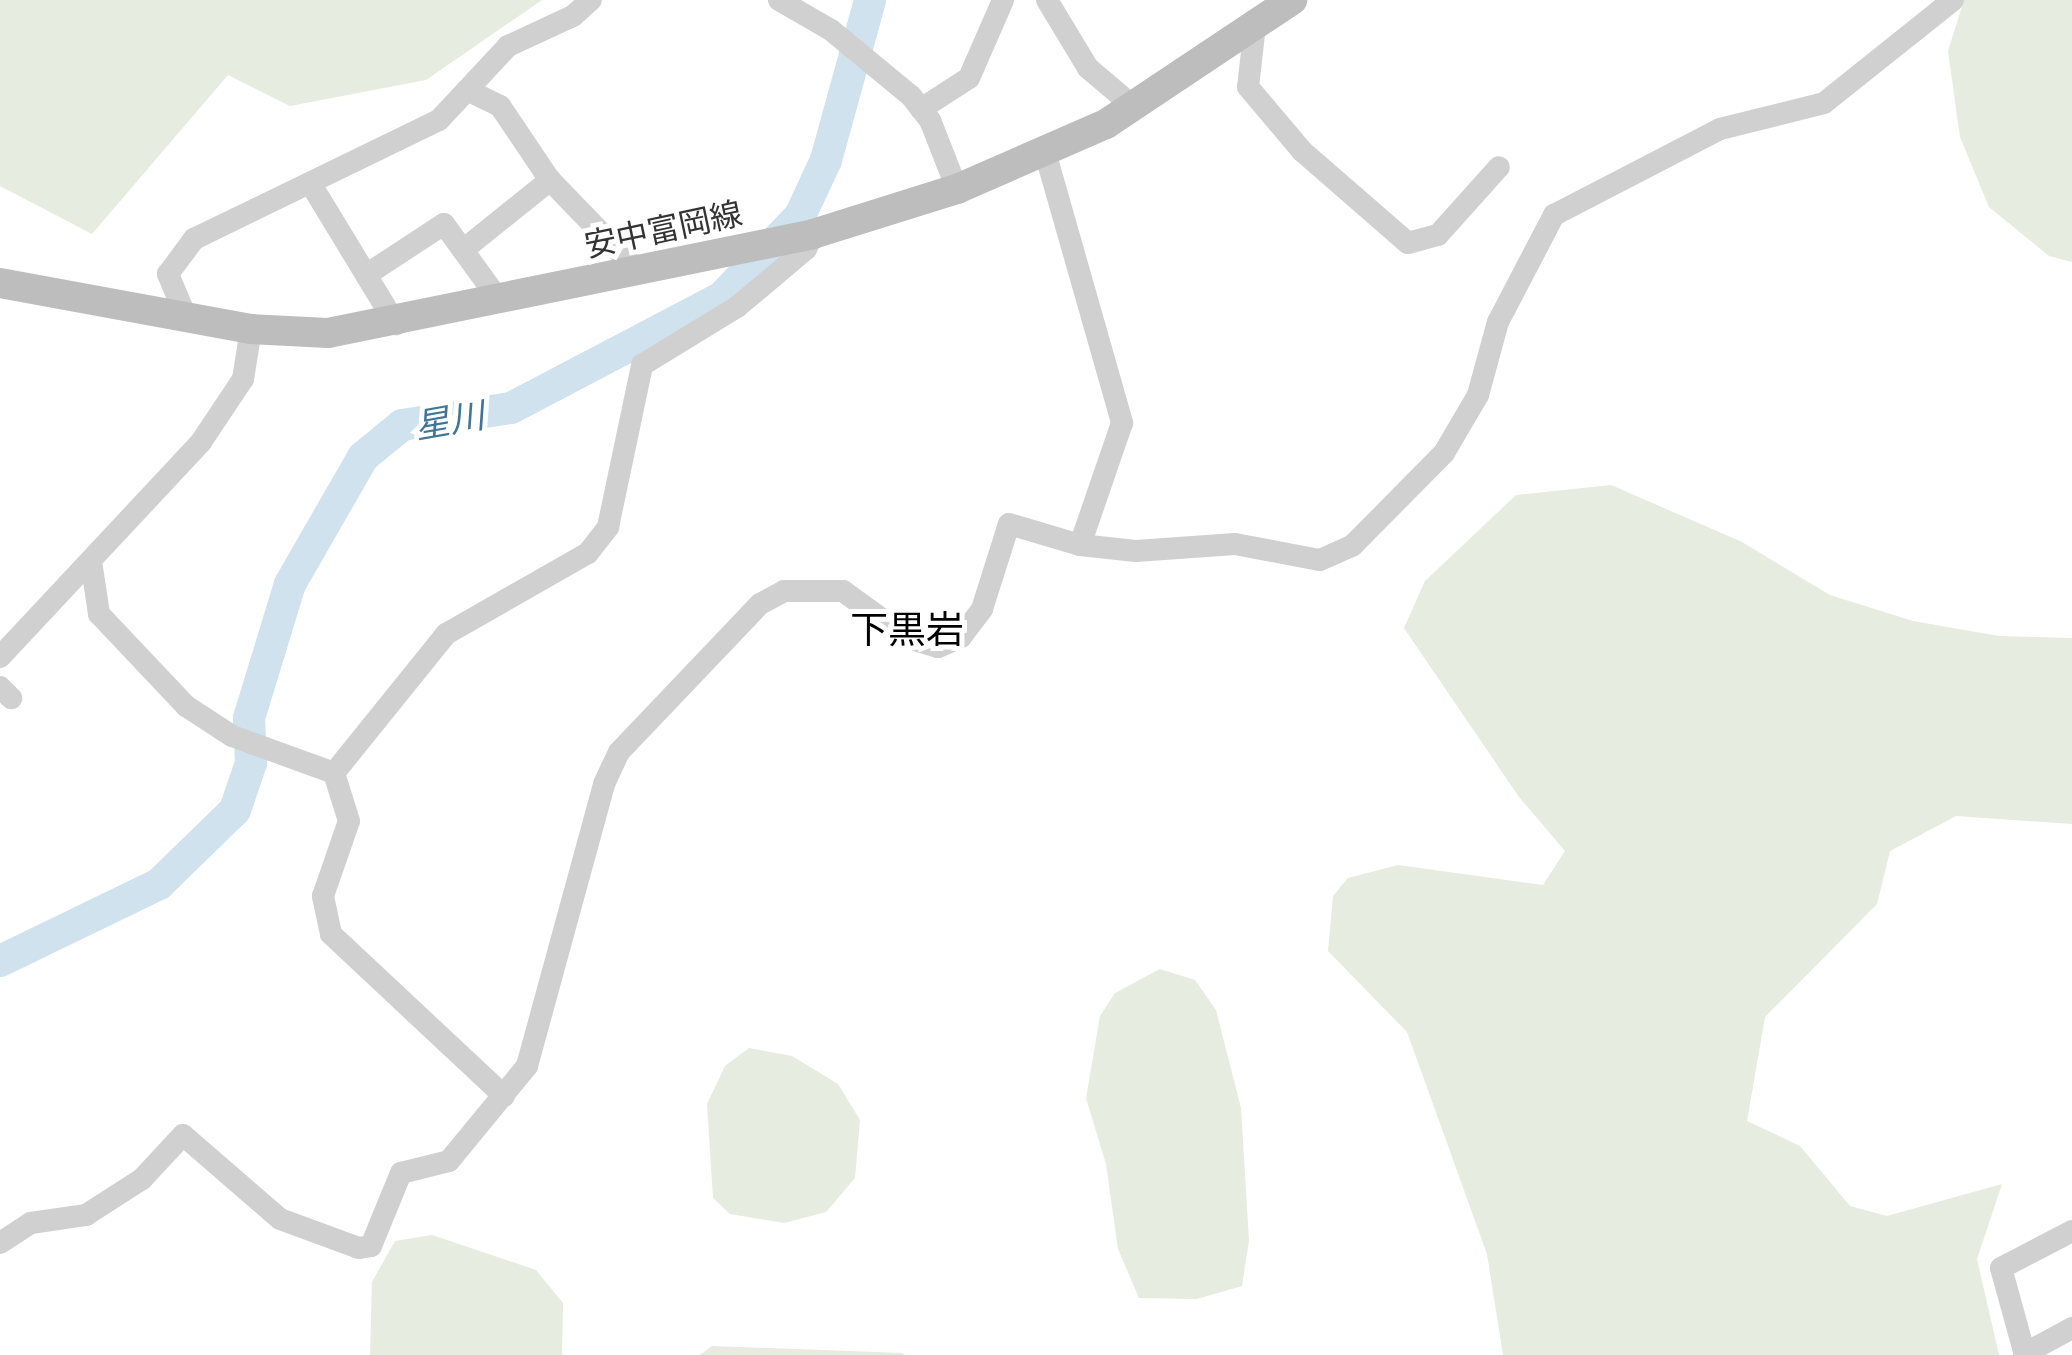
<!DOCTYPE html>
<meta charset="utf-8">
<style>
body{margin:0}
#map{position:relative;width:2072px;height:1355px;overflow:hidden;background:#fff;font-family:"Exo 2","Noto Sans JP",sans-serif}
div>[style]{position:absolute}
[style*='--x']{left:calc(var(--x)*1px);top:calc(var(--y)*1px);width:calc(var(--w)*1px);rotate:calc(var(--a)*1deg)}
.green>*{inset:0;background:#e6ecdf}
.river>*{height:32px;margin:-16px;padding:0 16px;transform-origin:16px;border-radius:16px;background:#cfe2ee}
.minor>*{height:22px;margin:-11px;padding:0 11px;transform-origin:11px;border-radius:11px;background:#d0d0d0}
.secondary>*{height:30px;margin:-15px;padding:0 15px;transform-origin:15px;border-radius:15px;background:#bdbdbd}
span{translate:-50% -50%;white-space:nowrap;text-align:center;line-height:1.15;-webkit-text-stroke:10px #fff;paint-order:stroke}
.street-label{font-size:32px;color:#333}
.water-label{font-size:35px;color:#3f7597;font-style:italic}
.quarter-label{font-size:38px;color:#000}
</style>
<div id="map">
<div class="green">
<i style="clip-path:polygon(0 0,542px 0,426px 80px,290px 106px,228px 75px,92px 234px,0 186px)"></i>
<i style="clip-path:polygon(1964px 0,2072px 0,2072px 262px,2049px 256px,1989px 207px,1960px 137px,1948px 51px)"></i>
<i style="clip-path:polygon(1611px 485px,1742px 542px,1830px 595px,1913px 621px,1999px 636px,2072px 638px,2072px 824px,1956px 816px,1890px 851px,1877px 904px,1765px 1017px,1747px 1121px,1800px 1146px,1850px 1206px,1887px 1216px,2002px 1184px,1977px 1259px,1999px 1355px,1503px 1355px,1487px 1254px,1407px 1032px,1328px 951px,1333px 896px,1348px 878px,1398px 865px,1543px 885px,1565px 851px,1519px 797px,1404px 628px,1425px 581px,1516px 495px)"></i>
<i style="clip-path:polygon(1160px 969px,1195px 980px,1216px 1010px,1241px 1108px,1249px 1241px,1242px 1286px,1197px 1299px,1139px 1298px,1118px 1249px,1106px 1164px,1086px 1098px,1100px 1016px,1115px 993px)"></i>
<i style="clip-path:polygon(749px 1048px,792px 1056px,838px 1084px,860px 1120px,855px 1178px,826px 1212px,784px 1223px,730px 1214px,713px 1198px,707px 1104px,725px 1066px)"></i>
<i style="clip-path:polygon(432px 1235px,536px 1270px,563px 1303px,562px 1355px,370px 1355px,372px 1282px,395px 1241px)"></i>
<i style="clip-path:polygon(712px 1346px,902px 1353px,904px 1355px,700px 1355px)"></i>
</div>
<div class="river">
<i style="--x:0;--y:961;--w:177;--a:-25.8"></i>
<i style="--x:159;--y:884;--w:106;--a:-44.2"></i>
<i style="--x:235;--y:810;--w:50;--a:-71.2"></i>
<i style="--x:251;--y:763;--w:45;--a:-92.5"></i>
<i style="--x:249;--y:718;--w:140;--a:-73"></i>
<i style="--x:290;--y:584;--w:146;--a:-60.1"></i>
<i style="--x:363;--y:457;--w:50;--a:-39.4"></i>
<i style="--x:402;--y:425;--w:110;--a:-8.9"></i>
<i style="--x:511;--y:408;--w:238;--a:-27.7"></i>
<i style="--x:722;--y:297;--w:112;--a:-46.1"></i>
<i style="--x:800;--y:216;--w:62;--a:-65.1"></i>
<i style="--x:826;--y:160;--w:166;--a:-74.6"></i>
</div>
<div class="minor">
<i style="--x:779;--y:0;--w:60;--a:30"></i>
<i style="--x:831;--y:30;--w:104;--a:39.5"></i>
<i style="--x:911;--y:96;--w:31;--a:52"></i>
<i style="--x:930;--y:120;--w:74;--a:68.6"></i>
<i style="--x:1047;--y:0;--w:79;--a:58.9"></i>
<i style="--x:1088;--y:68;--w:59;--a:40.2"></i>
<i style="--x:1255;--y:25;--w:62;--a:96.4"></i>
<i style="--x:1248;--y:87;--w:84;--a:49.8"></i>
<i style="--x:1302;--y:151;--w:140;--a:41"></i>
<i style="--x:1408;--y:243;--w:31;--a:-15"></i>
<i style="--x:1438;--y:235;--w:91;--a:-48.1"></i>
<i style="--x:467;--y:90;--w:37;--a:26"></i>
<i style="--x:500;--y:106;--w:89;--a:56"></i>
<i style="--x:550;--y:180;--w:124;--a:46"></i>
<i style="--x:921;--y:109;--w:57;--a:-32.9"></i>
<i style="--x:969;--y:78;--w:85;--a:-66.4"></i>
<i style="--x:1045;--y:152;--w:282;--a:74.1"></i>
<i style="--x:1122;--y:423;--w:129;--a:109"></i>
<i style="--x:312;--y:186;--w:162;--a:58.7"></i>
<i style="--x:463;--y:250;--w:112;--a:-38.8"></i>
<i style="--x:366;--y:275;--w:93;--a:-33.2"></i>
<i style="--x:444;--y:224;--w:94;--a:54.1"></i>
<i style="--x:186;--y:317;--w:47;--a:-112.7"></i>
<i style="--x:168;--y:274;--w:44;--a:-53.4"></i>
<i style="--x:194;--y:239;--w:272;--a:-25.9"></i>
<i style="--x:439;--y:120;--w:101;--a:-47"></i>
<i style="--x:508;--y:46;--w:72;--a:-24.8"></i>
<i style="--x:573;--y:16;--w:24;--a:-42"></i>
<i style="--x:91;--y:561;--w:54;--a:81.4"></i>
<i style="--x:99;--y:614;--w:127;--a:46.6"></i>
<i style="--x:186;--y:706;--w:55;--a:33.1"></i>
<i style="--x:232;--y:736;--w:109;--a:19.9"></i>
<i style="--x:0;--y:657;--w:294;--a:-46.9"></i>
<i style="--x:201;--y:442;--w:76;--a:-56.3"></i>
<i style="--x:243;--y:379;--w:51;--a:-80.9"></i>
<i style="--x:0;--y:687;--w:16;--a:45"></i>
<i style="--x:504;--y:1096;--w:237;--a:-136.9"></i>
<i style="--x:331;--y:934;--w:39;--a:-102"></i>
<i style="--x:323;--y:896;--w:79;--a:-70.9"></i>
<i style="--x:349;--y:821;--w:50;--a:-107.4"></i>
<i style="--x:334;--y:773;--w:179;--a:-51.1"></i>
<i style="--x:446;--y:634;--w:163;--a:-29.7"></i>
<i style="--x:588;--y:553;--w:33;--a:-52"></i>
<i style="--x:608;--y:527;--w:166;--a:-78.1"></i>
<i style="--x:642;--y:365;--w:111;--a:-31.4"></i>
<i style="--x:737;--y:307;--w:90;--a:-40"></i>
<i style="--x:806;--y:249;--w:17;--a:-65"></i>
<i style="--x:0;--y:1243;--w:37;--a:-33"></i>
<i style="--x:31;--y:1223;--w:56;--a:-8.3"></i>
<i style="--x:86;--y:1215;--w:67;--a:-32.7"></i>
<i style="--x:142;--y:1179;--w:60;--a:-47"></i>
<i style="--x:183;--y:1135;--w:128;--a:40.9"></i>
<i style="--x:280;--y:1219;--w:84;--a:20.2"></i>
<i style="--x:359;--y:1248;--w:12;--a:-9"></i>
<i style="--x:371;--y:1246;--w:79;--a:-67.7"></i>
<i style="--x:401;--y:1173;--w:49;--a:-14"></i>
<i style="--x:449;--y:1161;--w:123;--a:-50.6"></i>
<i style="--x:527;--y:1066;--w:292;--a:-74.7"></i>
<i style="--x:604;--y:784;--w:35;--a:-65"></i>
<i style="--x:619;--y:752;--w:204;--a:-46.4"></i>
<i style="--x:760;--y:604;--w:27;--a:-28"></i>
<i style="--x:784;--y:591;--w:59;--a:0"></i>
<i style="--x:843;--y:591;--w:80;--a:35.9"></i>
<i style="--x:908;--y:638;--w:31;--a:17"></i>
<i style="--x:938;--y:647;--w:25;--a:-23"></i>
<i style="--x:961;--y:637;--w:35;--a:-53"></i>
<i style="--x:982;--y:609;--w:89;--a:-72.4"></i>
<i style="--x:1009;--y:524;--w:74;--a:16.5"></i>
<i style="--x:1080;--y:545;--w:56;--a:6.1"></i>
<i style="--x:1136;--y:551;--w:99;--a:-4"></i>
<i style="--x:1235;--y:544;--w:86;--a:10.7"></i>
<i style="--x:1320;--y:560;--w:36;--a:-24"></i>
<i style="--x:1353;--y:545;--w:129;--a:-45.3"></i>
<i style="--x:1444;--y:453;--w:67;--a:-59.6"></i>
<i style="--x:1478;--y:395;--w:76;--a:-74.7"></i>
<i style="--x:1498;--y:322;--w:121;--a:-62.4"></i>
<i style="--x:1554;--y:215;--w:187;--a:-27.4"></i>
<i style="--x:1720;--y:129;--w:107;--a:-14"></i>
<i style="--x:1824;--y:103;--w:165;--a:-38.6"></i>
<i style="--x:2024;--y:1354;--w:55;--a:-28.4"></i>
<i style="--x:2025;--y:1355;--w:90;--a:-105.4"></i>
<i style="--x:2001;--y:1268;--w:80;--a:-27.5"></i>
</div>
<div class="secondary">
<i style="--x:0;--y:283;--w:255;--a:10.4"></i>
<i style="--x:251;--y:329;--w:77;--a:3"></i>
<i style="--x:328;--y:333;--w:495;--a:-11.5"></i>
<i style="--x:813;--y:234;--w:151;--a:-17.4"></i>
<i style="--x:957;--y:189;--w:163;--a:-23.6"></i>
<i style="--x:1106;--y:124;--w:224;--a:-33.7"></i>
</div>
<div class="street-label">
<span style="left:663px;top:228px;rotate:-12deg">安中富岡線</span>
</div>
<div class="water-label">
<span style="left:449px;top:419px;rotate:-10deg">星川</span>
</div>
<div class="quarter-label">
<span style="left:907px;top:629px">下黒岩</span>
</div>
</div>
